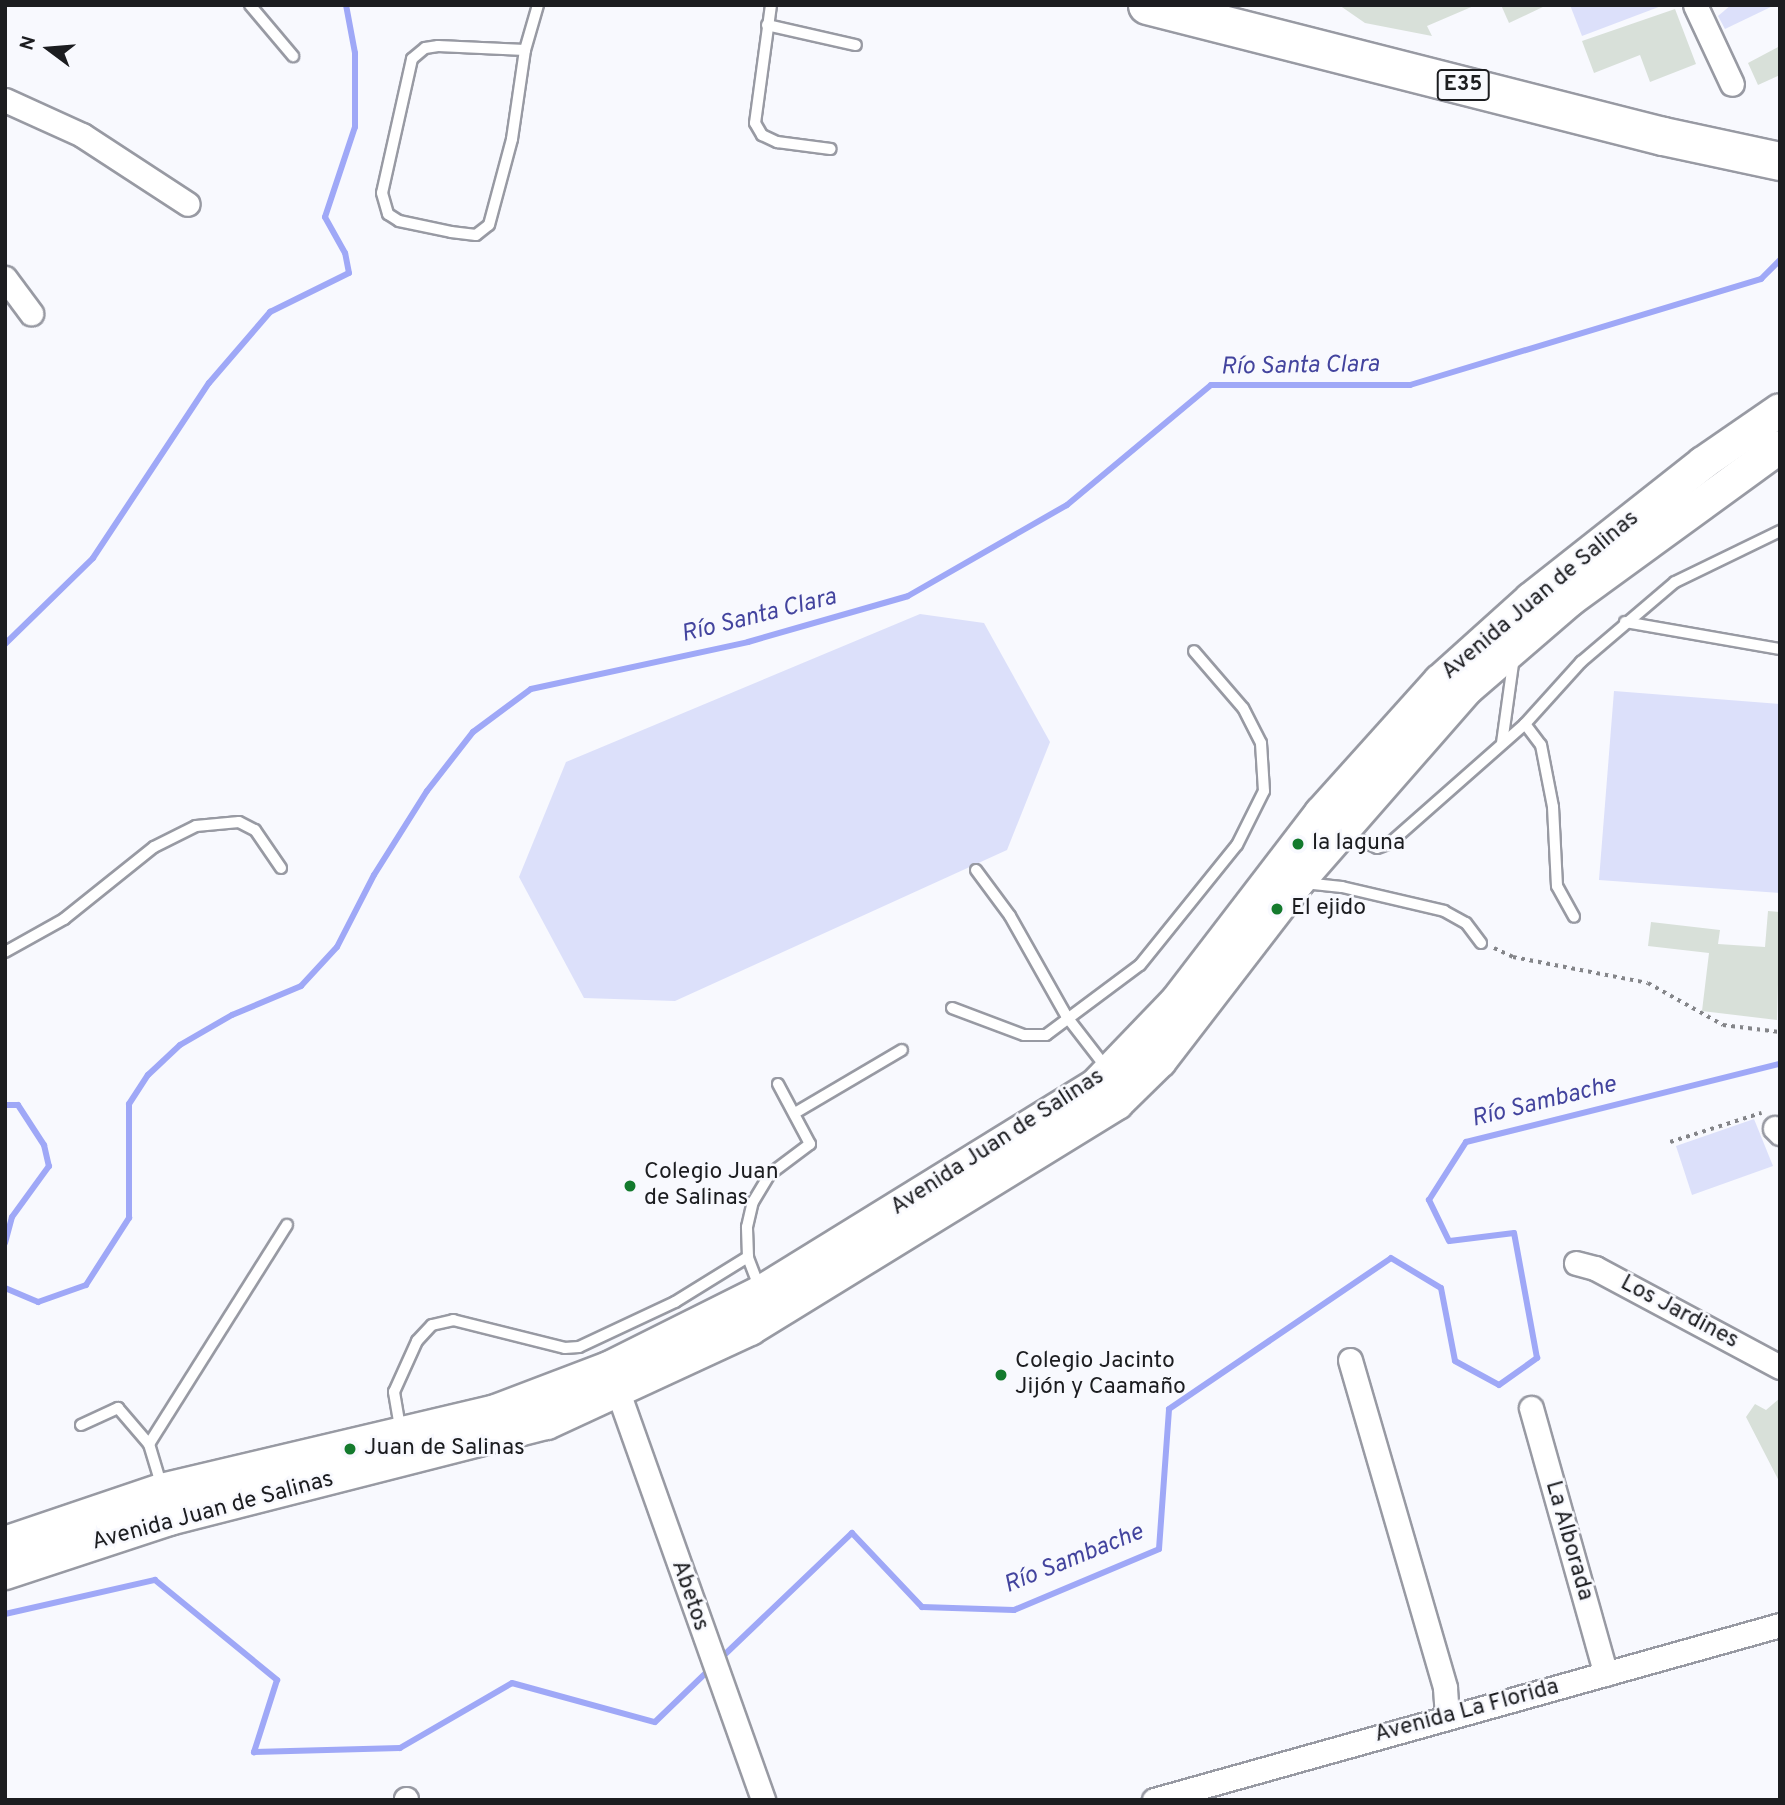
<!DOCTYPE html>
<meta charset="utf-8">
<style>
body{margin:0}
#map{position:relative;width:1785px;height:1805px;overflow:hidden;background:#f8f9fe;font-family:Overpass,sans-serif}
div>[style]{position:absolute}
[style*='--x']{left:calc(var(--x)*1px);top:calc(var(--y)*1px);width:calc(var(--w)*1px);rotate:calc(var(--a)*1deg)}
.green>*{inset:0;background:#dce0fa}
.stream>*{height:6px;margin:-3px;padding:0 3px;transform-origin:3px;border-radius:3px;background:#9fa8f7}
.building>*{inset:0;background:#d8e0d9}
.path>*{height:3.5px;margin-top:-1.75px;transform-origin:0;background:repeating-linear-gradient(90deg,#848589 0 3.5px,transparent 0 8.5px)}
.roads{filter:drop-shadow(2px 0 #989aa3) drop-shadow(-2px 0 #989aa3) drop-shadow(0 2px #989aa3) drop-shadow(0 -2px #989aa3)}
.service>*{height:10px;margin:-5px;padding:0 5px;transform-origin:5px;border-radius:5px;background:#fff}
.minor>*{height:23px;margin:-11.5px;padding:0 11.5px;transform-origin:11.5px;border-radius:11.5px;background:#fff}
.secondary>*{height:32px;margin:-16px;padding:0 16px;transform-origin:16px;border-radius:16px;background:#fff}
.trunk>*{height:37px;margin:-18.5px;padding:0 18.5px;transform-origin:18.5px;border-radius:18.5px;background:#fff}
.dots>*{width:19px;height:19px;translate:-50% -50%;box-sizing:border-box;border:4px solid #f8f9fe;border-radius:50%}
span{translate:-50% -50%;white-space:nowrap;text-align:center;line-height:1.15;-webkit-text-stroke:5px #f8f9fe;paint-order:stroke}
.shield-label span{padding:2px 5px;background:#f8f9fe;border:2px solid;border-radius:5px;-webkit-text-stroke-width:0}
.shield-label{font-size:21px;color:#1c1d20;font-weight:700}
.street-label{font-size:23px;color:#1c1d20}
.poi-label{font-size:23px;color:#1c1d20}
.left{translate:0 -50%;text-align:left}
.water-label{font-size:24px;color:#43449e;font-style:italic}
.frame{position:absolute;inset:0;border:7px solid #1c1d20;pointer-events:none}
.north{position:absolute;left:14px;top:14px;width:70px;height:70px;-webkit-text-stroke:5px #f8f9fe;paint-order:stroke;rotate:286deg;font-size:19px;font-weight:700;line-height:28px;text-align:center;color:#1c1d20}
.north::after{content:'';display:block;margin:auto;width:24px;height:32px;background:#1c1d20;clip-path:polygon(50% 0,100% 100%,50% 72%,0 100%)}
</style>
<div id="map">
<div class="green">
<i style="clip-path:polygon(1570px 5px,1664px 5px,1582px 36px)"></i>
<i style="clip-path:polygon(1731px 5px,1775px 5px,1725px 29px,1718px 16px)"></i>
<i style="clip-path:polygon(920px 614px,984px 623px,1050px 742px,1007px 850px,675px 1001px,584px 998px,519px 877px,566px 762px)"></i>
<i style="clip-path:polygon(1614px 691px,1780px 704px,1780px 893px,1599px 880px)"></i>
<i style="clip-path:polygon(1754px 1119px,1773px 1166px,1692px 1195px,1676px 1146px)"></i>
</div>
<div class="stream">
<i style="--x:5;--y:644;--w:123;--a:-44.3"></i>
<i style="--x:93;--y:558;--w:210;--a:-56.5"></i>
<i style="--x:209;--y:383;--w:94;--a:-49.3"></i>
<i style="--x:270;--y:312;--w:88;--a:-26.3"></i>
<i style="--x:349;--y:273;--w:20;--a:-101"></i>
<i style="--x:345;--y:253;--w:41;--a:-119.1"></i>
<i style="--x:325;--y:217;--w:95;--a:-71.6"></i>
<i style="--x:355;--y:127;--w:74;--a:-90"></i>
<i style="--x:355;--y:53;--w:49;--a:-100.6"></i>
<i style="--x:5;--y:1105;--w:13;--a:0"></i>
<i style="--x:18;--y:1105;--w:48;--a:57"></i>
<i style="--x:44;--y:1145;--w:22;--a:77"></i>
<i style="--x:49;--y:1166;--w:63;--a:126"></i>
<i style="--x:12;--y:1217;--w:27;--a:105"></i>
<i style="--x:5;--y:1288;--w:36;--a:23"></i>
<i style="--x:38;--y:1302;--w:51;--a:-19.5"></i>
<i style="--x:86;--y:1285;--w:80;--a:-57.3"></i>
<i style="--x:129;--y:1218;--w:114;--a:-90"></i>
<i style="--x:129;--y:1104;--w:35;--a:-57"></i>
<i style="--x:148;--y:1075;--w:44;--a:-43.2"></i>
<i style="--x:180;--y:1045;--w:60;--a:-30"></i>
<i style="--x:232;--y:1015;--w:75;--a:-22.8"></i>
<i style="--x:301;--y:986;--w:53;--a:-47.3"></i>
<i style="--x:337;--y:947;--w:81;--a:-62.8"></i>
<i style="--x:374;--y:875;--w:99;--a:-57.8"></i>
<i style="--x:427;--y:791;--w:75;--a:-52.1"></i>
<i style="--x:473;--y:732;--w:72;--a:-36.6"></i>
<i style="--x:531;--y:689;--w:222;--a:-12.2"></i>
<i style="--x:748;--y:642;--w:166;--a:-16"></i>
<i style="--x:908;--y:596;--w:183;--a:-29.8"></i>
<i style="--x:1067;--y:505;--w:187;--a:-39.8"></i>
<i style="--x:1211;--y:385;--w:199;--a:0"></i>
<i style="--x:1410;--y:385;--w:367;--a:-16.8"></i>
<i style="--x:1761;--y:279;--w:27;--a:-45"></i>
<i style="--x:5;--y:1614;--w:154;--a:-12.8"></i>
<i style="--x:155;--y:1580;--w:158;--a:39.3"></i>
<i style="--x:277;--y:1680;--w:76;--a:107.7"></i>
<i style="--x:254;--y:1752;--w:146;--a:-1.6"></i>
<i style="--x:400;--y:1748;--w:129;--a:-30.1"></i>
<i style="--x:512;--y:1683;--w:148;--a:15.3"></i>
<i style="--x:655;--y:1722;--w:79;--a:-44"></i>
<i style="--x:719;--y:1660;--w:184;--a:-43.7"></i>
<i style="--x:852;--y:1533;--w:102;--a:46.6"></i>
<i style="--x:922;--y:1607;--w:92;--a:1.9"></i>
<i style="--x:1014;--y:1610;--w:157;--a:-22.8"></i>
<i style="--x:1159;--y:1549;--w:140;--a:-85.9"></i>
<i style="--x:1169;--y:1409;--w:268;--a:-34.2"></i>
<i style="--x:1391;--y:1258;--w:58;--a:31"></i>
<i style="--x:1441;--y:1288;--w:74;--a:79.1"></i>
<i style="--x:1455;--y:1361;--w:50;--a:28.6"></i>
<i style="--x:1499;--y:1385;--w:47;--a:-35.4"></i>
<i style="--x:1537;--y:1358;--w:127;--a:-100.4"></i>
<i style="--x:1514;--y:1233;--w:65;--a:173"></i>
<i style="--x:1449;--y:1241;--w:46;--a:-116"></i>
<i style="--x:1429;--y:1200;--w:69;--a:-57.5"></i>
<i style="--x:1466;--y:1142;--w:324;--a:-14"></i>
</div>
<div class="building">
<i style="clip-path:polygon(1339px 5px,1476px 5px,1427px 26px,1432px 36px,1365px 23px)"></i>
<i style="clip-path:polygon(1501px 5px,1547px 5px,1509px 23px)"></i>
<i style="clip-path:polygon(1675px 9px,1696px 64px,1650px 82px,1640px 55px,1594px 73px,1582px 41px)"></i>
<i style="clip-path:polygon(1780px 46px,1780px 75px,1758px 85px,1748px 63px)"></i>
<i style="clip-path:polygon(1768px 911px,1780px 912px,1777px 1020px,1702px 1011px,1709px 953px,1648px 946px,1651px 922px,1720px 930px,1718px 944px,1765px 947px)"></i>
<i style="clip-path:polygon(1780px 1398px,1780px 1483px,1746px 1417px,1755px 1404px,1766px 1410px)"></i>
</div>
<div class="path">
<i style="--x:1494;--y:948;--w:21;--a:25"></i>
<i style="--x:1513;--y:957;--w:137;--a:10.9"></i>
<i style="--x:1648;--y:983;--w:86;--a:29.2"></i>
<i style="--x:1723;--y:1025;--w:57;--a:7"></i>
<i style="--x:1670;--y:1142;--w:96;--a:-17.7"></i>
</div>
<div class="roads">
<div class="service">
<i style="--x:250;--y:5;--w:67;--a:49.9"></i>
<i style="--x:771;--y:5;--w:119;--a:97.7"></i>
<i style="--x:755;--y:123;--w:14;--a:60"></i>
<i style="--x:762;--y:135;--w:17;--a:25"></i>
<i style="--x:777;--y:142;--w:54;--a:7.4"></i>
<i style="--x:767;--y:25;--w:91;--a:12.7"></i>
<i style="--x:525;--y:50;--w:87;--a:-177.4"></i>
<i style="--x:438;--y:46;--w:13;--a:171"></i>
<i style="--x:425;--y:48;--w:17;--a:140"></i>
<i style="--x:412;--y:59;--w:137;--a:102.6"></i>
<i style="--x:382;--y:193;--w:22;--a:74"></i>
<i style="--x:388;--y:214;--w:13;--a:32"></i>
<i style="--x:399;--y:221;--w:53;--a:11.9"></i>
<i style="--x:451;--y:232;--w:25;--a:7"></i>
<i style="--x:476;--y:235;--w:16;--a:-38"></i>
<i style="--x:489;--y:225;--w:89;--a:-75"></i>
<i style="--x:512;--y:139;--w:90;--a:-81.7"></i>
<i style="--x:525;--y:50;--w:47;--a:-73.9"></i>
<i style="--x:1625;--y:622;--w:157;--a:9.9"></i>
<i style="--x:1525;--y:724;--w:26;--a:53"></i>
<i style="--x:1541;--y:745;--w:63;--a:79"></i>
<i style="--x:1553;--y:807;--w:79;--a:87.1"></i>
<i style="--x:1557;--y:886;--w:35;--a:61"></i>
<i style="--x:1502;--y:743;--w:88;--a:-82.1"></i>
<i style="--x:1344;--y:833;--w:36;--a:24"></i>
<i style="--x:1377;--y:848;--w:14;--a:-21"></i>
<i style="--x:1390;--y:843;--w:180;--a:-41.4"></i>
<i style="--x:1525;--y:724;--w:84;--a:-47.9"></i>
<i style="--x:1581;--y:662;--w:123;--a:-40.4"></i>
<i style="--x:1675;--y:582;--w:117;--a:-25.9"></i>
<i style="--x:976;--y:870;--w:57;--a:53.5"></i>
<i style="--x:1010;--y:916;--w:116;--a:60.6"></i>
<i style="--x:1067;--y:1017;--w:67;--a:52.3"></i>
<i style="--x:1304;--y:883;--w:38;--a:6"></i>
<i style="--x:1342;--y:887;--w:105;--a:13.2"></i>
<i style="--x:1444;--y:911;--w:25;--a:29"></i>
<i style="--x:1466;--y:923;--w:25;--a:53"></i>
<i style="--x:5;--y:952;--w:68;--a:-29.2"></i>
<i style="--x:64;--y:919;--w:115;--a:-38.7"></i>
<i style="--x:154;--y:847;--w:47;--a:-26.6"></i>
<i style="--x:196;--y:826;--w:43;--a:-5.3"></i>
<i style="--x:239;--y:822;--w:18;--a:27"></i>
<i style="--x:255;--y:830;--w:46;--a:55.6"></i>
<i style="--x:952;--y:1008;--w:77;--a:20.6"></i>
<i style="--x:1024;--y:1035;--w:22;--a:0"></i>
<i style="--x:1046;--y:1035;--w:117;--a:-36.7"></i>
<i style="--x:1140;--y:965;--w:154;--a:-51.1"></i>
<i style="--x:1237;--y:845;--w:60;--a:-63.4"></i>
<i style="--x:1264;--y:791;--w:48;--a:-93.6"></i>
<i style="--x:1261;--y:743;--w:39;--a:-117"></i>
<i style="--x:1243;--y:708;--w:75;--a:-130.7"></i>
<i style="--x:795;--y:1113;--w:124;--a:-30.5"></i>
<i style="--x:760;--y:1289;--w:34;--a:-111"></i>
<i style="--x:748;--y:1257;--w:30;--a:-92"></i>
<i style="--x:747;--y:1227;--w:26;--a:-77"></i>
<i style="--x:753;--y:1202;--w:33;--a:-59"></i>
<i style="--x:770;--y:1174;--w:50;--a:-36.9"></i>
<i style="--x:810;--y:1144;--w:68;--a:-118.1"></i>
<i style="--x:81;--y:1425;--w:41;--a:-24.7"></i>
<i style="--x:118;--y:1408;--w:48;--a:49.3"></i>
<i style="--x:149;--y:1444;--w:45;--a:73.2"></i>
<i style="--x:401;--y:1433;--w:42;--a:-99.7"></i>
<i style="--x:394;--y:1392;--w:56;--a:-65.7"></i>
<i style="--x:417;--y:1341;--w:22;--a:-47"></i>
<i style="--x:432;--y:1325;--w:22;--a:-13"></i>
<i style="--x:453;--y:1320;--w:115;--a:14"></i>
<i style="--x:565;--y:1348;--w:14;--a:-4"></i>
<i style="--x:579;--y:1347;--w:106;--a:-25.1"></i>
<i style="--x:675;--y:1302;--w:86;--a:-31.7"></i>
<i style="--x:149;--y:1444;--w:259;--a:-57.8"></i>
</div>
<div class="minor">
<i style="--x:1695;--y:5;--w:87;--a:64.9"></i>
<i style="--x:5;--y:100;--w:85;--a:24.4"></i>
<i style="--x:82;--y:135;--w:126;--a:33.1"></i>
<i style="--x:5;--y:278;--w:44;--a:53.4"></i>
<i style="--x:1775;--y:1128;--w:7;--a:45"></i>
<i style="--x:1576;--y:1263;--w:20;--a:15"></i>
<i style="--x:1595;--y:1268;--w:210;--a:28.2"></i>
<i style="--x:1350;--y:1360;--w:341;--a:73.8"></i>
<i style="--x:1445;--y:1688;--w:28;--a:86"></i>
<i style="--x:618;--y:1392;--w:433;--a:70.4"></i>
<i style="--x:1531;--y:1408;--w:276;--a:74.3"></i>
<i style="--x:406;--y:1799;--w:1;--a:90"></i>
<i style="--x:1154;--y:1800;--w:650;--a:-15.62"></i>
</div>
<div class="secondary">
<i style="--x:5;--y:1543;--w:166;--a:-18.7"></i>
<i style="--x:162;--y:1490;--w:340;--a:-13.3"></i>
<i style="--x:493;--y:1412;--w:124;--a:-20.8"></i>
<i style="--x:609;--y:1368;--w:170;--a:-26.6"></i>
<i style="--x:761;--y:1292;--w:394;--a:-31.7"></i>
<i style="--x:1096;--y:1085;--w:115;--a:-46.1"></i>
<i style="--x:1176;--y:1002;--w:238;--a:-52.5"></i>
<i style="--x:1321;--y:813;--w:178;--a:-48"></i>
<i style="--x:1440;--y:681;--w:122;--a:-42"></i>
<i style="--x:1531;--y:599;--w:219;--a:-38.3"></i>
<i style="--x:1703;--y:463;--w:93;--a:-34.5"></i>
<i style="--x:5;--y:1573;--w:173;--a:-18.2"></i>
<i style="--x:169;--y:1519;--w:390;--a:-14.3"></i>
<i style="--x:547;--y:1423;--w:224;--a:-24.8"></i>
<i style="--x:750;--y:1329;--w:431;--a:-31.6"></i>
<i style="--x:1117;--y:1103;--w:60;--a:-44.3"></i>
<i style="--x:1160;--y:1061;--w:225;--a:-52.4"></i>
<i style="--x:1297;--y:883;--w:259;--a:-48.8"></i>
<i style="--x:1468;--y:688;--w:135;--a:-40.8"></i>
<i style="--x:1570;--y:600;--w:260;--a:-36.1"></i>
</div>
<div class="trunk">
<i style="--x:1147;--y:5;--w:532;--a:14.25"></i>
<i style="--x:1663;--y:136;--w:120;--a:12.1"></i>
</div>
</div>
<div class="dots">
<i style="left:1298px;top:844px;background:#137a2d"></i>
<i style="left:1277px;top:909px;background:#137a2d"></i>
<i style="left:630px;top:1186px;background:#137a2d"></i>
<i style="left:1001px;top:1375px;background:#137a2d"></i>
<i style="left:350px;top:1449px;background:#137a2d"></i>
</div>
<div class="shield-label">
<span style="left:1463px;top:85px">E35</span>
</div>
<div class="street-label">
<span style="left:1541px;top:596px;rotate:-40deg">Avenida Juan de Salinas</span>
<span style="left:998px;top:1143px;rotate:-33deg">Avenida Juan de Salinas</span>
<span style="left:1679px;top:1313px;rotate:28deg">Los Jardines</span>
<span style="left:213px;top:1512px;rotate:-15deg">Avenida Juan de Salinas</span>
<span style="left:1568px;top:1541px;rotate:74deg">La Alborada</span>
<span style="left:689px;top:1596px;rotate:71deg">Abetos</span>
<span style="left:1467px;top:1712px;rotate:-15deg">Avenida La Florida</span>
</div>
<div class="poi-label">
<span class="left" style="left:1312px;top:844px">la laguna</span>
<span class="left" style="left:1291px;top:909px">El ejido</span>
<span class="left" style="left:644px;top:1186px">Colegio Juan<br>de Salinas</span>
<span class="left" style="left:1015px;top:1375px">Colegio Jacinto<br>Jijón y Caamaño</span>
<span class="left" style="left:364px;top:1449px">Juan de Salinas</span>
</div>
<div class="water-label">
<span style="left:1300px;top:367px;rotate:-1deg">Río Santa Clara</span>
<span style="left:759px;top:617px;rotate:-14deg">Río Santa Clara</span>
<span style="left:1544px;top:1103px;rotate:-14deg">Río Sambache</span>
<span style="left:1074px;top:1560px;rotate:-22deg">Río Sambache</span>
</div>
<div class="frame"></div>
<div class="north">N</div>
</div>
